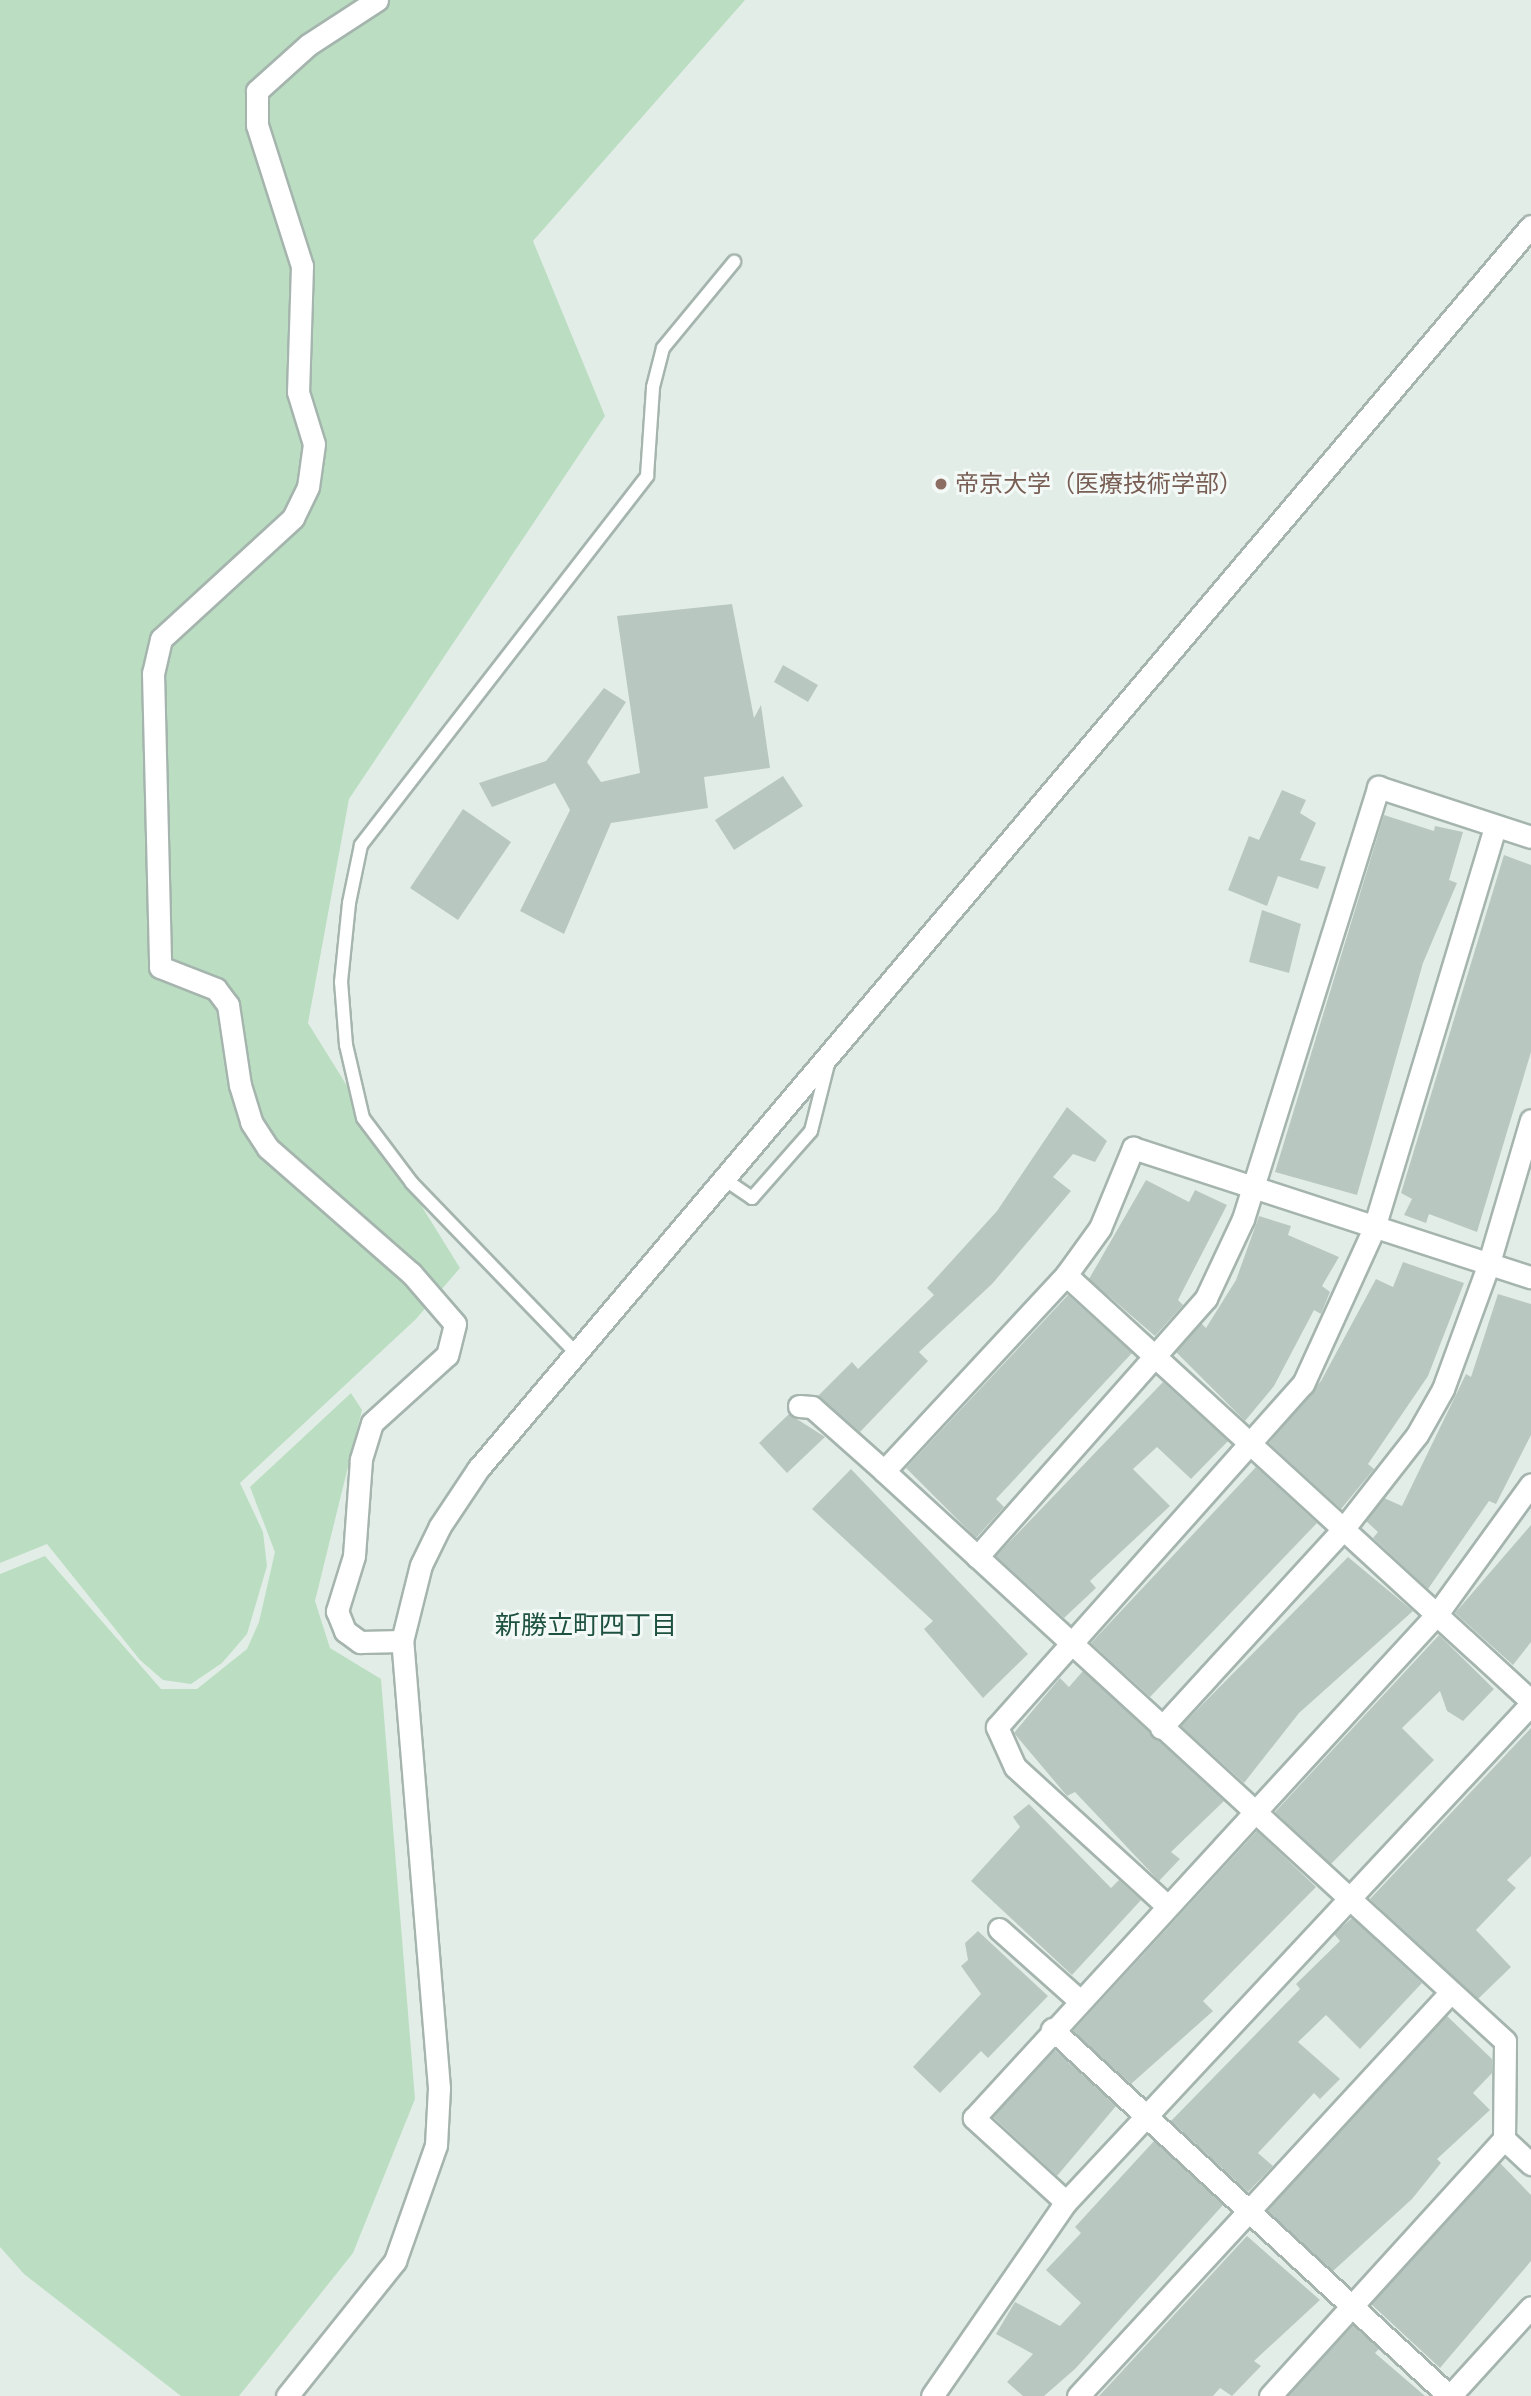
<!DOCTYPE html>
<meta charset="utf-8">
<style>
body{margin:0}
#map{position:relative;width:1531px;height:2396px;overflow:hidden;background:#e3ede7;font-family:Cabin,"Noto Sans JP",sans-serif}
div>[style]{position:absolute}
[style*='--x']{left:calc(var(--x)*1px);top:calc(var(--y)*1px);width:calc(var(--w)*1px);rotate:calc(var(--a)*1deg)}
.green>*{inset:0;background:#bbdec2}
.building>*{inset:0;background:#b8c8c0}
.roads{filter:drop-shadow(2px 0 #a5b5ae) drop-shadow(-2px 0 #a5b5ae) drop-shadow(0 2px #a5b5ae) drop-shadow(0 -2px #a5b5ae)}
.service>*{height:12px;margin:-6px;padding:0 6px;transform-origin:6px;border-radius:6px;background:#fff}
.minor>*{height:21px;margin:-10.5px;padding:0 10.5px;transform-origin:10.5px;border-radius:10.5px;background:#fff}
.tertiary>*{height:21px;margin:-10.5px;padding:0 10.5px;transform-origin:10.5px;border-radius:10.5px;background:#fff}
.dots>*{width:19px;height:19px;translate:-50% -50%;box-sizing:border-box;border:4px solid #f3f9f6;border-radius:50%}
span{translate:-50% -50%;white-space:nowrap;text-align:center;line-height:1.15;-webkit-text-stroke:6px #f3f9f6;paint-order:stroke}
.education-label{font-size:24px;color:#785e54}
.left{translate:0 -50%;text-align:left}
.neighbourhood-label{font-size:26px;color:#1e5140}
</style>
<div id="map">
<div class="green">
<i style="clip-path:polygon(0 0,745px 0,533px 241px,605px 416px,349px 799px,308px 1023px,460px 1268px,416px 1319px,240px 1483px,263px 1532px,267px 1566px,247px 1634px,222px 1663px,191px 1684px,163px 1680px,140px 1660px,47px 1544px,0 1563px)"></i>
<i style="clip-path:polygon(351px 1393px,362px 1410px,315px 1601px,330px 1648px,381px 1679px,415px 2099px,353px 2253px,239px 2396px,181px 2396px,24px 2274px,0 2247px,0 1574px,45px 1556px,161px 1689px,197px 1689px,247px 1649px,259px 1622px,275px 1552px,250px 1487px)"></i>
</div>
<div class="building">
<i style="clip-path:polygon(732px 604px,754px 718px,761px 705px,770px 768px,704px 777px,708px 808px,611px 823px,564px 934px,520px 911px,570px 810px,555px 783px,492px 807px,479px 783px,546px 761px,604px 688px,626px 702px,587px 762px,601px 782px,640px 773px,617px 616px)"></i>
<i style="clip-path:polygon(783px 665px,818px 685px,808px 702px,774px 682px)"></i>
<i style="clip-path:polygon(783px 776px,803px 806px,734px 850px,715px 820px)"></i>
<i style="clip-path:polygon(1282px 790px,1306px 800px,1300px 813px,1316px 823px,1300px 860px,1326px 867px,1318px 889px,1278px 876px,1267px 906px,1228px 890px,1249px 836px,1259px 840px)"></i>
<i style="clip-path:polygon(463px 809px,511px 842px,458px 920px,410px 888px)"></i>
<i style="clip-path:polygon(1384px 815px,1434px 831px,1435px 826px,1463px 832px,1449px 880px,1457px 883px,1423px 963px,1357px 1195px,1275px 1172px)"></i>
<i style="clip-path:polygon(1504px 855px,1531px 865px,1531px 1052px,1477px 1232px,1429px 1214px,1426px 1223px,1404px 1215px,1412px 1199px,1401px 1193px)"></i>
<i style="clip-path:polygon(1262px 910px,1301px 924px,1289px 973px,1249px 962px)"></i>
<i style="clip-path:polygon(1067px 1107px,1107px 1141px,1095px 1162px,1073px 1154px,1053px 1177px,1071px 1191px,992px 1284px,919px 1352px,928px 1361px,860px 1432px,818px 1396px,852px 1362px,858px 1369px,934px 1295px,927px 1288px,997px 1211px)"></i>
<i style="clip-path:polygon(1146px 1180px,1189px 1202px,1195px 1190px,1227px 1205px,1178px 1300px,1183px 1305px,1155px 1336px,1089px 1279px)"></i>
<i style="clip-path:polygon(1259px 1216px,1291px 1226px,1288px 1235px,1339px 1257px,1322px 1286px,1330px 1292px,1321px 1314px,1314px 1310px,1274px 1386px,1245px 1421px,1176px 1352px,1201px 1323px,1206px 1328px,1236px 1280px)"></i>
<i style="clip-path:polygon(1403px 1262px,1464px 1283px,1428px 1376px,1368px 1464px,1374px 1469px,1341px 1509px,1269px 1443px,1321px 1381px,1376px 1279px,1393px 1287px)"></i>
<i style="clip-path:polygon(1498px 1294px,1531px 1304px,1531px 1435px,1496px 1504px,1489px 1501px,1428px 1589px,1373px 1538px,1378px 1532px,1366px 1521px,1384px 1498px,1402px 1506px,1466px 1374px,1471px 1377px)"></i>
<i style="clip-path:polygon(1068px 1295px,1132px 1353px,996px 1499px,1004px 1507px,976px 1538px,906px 1468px)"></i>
<i style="clip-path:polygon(1163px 1382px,1228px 1441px,1191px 1479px,1157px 1447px,1133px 1469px,1170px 1506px,1090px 1581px,1096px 1588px,1064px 1618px,996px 1556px)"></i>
<i style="clip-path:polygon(789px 1414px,825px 1437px,787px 1473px,759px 1443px)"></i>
<i style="clip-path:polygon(1256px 1467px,1317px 1523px,1150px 1697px,1091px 1643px)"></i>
<i style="clip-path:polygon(851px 1469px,1028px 1654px,983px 1698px,924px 1629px,933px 1621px,812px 1509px)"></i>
<i style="clip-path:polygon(1531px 1525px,1531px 1642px,1513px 1665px,1455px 1613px)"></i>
<i style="clip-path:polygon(1348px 1557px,1413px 1611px,1299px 1713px,1244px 1783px,1181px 1726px)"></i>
<i style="clip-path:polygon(1439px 1635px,1494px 1689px,1463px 1721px,1447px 1711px,1440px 1691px,1402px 1728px,1434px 1760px,1331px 1864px,1275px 1812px)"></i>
<i style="clip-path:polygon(1083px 1671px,1224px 1801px,1171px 1852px,1180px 1859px,1159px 1881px,1075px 1792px,1067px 1796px,1014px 1733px,1060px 1678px,1069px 1687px)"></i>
<i style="clip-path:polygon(1531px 1728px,1531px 1856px,1507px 1880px,1516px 1888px,1476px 1930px,1511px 1967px,1478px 1999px,1370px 1899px)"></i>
<i style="clip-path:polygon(1029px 1804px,1111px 1888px,1119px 1880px,1141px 1900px,1072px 1975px,971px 1881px,1020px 1827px,1013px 1817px)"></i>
<i style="clip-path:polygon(1257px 1831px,1316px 1887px,1203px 2001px,1213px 2011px,1131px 2084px,1073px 2031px)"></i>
<i style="clip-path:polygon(1352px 1918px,1422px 1983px,1360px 2049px,1326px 2015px,1298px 2042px,1340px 2079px,1320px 2099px,1314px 2093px,1258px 2153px,1273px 2166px,1248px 2192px,1171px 2121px,1300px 1989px,1296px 1984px,1340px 1941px,1334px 1934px)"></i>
<i style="clip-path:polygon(978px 1931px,1048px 1996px,988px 2058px,981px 2051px,940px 2093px,913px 2067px,981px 1994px,961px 1966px,968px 1960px,965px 1943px)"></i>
<i style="clip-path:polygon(1447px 2016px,1492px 2059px,1492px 2073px,1473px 2093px,1490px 2110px,1437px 2159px,1441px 2163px,1412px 2199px,1333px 2271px,1267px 2210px)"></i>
<i style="clip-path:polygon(1055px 2050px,1116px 2106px,1057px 2176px,993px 2117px)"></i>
<i style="clip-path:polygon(1154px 2141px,1223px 2205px,1075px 2369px,1044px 2396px,1023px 2396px,1007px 2382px,1033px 2354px,996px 2334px,1015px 2302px,1060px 2326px,1081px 2303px,1046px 2270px,1081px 2233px,1075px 2227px)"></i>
<i style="clip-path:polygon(1500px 2163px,1531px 2195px,1531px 2261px,1440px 2368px,1371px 2304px)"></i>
<i style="clip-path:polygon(1247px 2236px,1320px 2300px,1254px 2361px,1261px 2366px,1232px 2396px,1220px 2388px,1213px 2396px,1099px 2396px)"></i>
<i style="clip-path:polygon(1353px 2325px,1379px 2349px,1375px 2353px,1425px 2396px,1288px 2396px)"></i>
</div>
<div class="roads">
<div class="service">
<i style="--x:724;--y:1179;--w:34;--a:34"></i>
<i style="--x:752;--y:1198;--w:89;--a:-48.6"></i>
<i style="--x:811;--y:1131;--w:73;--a:-75.8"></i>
<i style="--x:577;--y:1354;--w:238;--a:-134"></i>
<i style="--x:412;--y:1183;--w:81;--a:-127"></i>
<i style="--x:363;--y:1118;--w:75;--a:-103.1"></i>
<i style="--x:346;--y:1045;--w:63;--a:-94.5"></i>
<i style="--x:341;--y:982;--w:79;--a:-84.2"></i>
<i style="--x:349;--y:903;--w:59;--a:-78.3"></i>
<i style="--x:361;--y:845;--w:467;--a:-52.2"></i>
<i style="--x:647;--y:476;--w:89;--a:-86.1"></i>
<i style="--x:653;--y:387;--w:40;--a:-75.6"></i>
<i style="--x:663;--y:348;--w:112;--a:-50.5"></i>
</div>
<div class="minor">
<i style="--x:377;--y:0;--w:82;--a:146.9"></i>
<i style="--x:308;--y:45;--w:69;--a:138"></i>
<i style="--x:257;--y:91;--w:34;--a:90"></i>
<i style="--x:257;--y:125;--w:148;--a:72.3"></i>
<i style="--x:302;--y:266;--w:126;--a:91.8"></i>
<i style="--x:298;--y:392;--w:54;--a:72.9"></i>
<i style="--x:314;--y:444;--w:43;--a:97.9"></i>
<i style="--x:308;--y:487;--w:34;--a:116"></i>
<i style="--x:293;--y:518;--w:179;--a:137.5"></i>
<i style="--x:161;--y:639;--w:35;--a:103"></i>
<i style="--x:153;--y:673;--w:294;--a:88.6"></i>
<i style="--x:160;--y:967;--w:60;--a:21.4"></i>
<i style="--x:216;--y:989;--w:20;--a:53"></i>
<i style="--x:228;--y:1005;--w:81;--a:81.5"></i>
<i style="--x:240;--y:1085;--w:39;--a:73"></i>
<i style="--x:251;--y:1122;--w:31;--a:57"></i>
<i style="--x:268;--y:1148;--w:190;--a:41.2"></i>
<i style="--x:411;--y:1273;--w:67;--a:49.2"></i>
<i style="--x:455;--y:1324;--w:32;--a:104"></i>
<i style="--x:447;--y:1355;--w:101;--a:137.8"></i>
<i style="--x:372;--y:1423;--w:39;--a:107"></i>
<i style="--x:361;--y:1460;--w:96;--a:94.2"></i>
<i style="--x:354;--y:1556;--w:58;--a:107.2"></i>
<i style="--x:337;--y:1611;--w:22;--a:68"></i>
<i style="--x:345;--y:1631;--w:19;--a:36"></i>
<i style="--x:360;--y:1642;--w:42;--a:-1.4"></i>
<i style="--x:1066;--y:1275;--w:631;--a:42.49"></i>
<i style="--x:799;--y:1406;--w:13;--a:4"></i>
<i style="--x:812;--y:1407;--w:96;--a:41.6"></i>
<i style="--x:977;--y:1557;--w:346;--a:-48.5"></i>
<i style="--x:1206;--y:1298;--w:87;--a:-64.9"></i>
<i style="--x:1243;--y:1219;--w:453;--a:-72.6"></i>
<i style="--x:1378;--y:787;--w:161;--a:18.1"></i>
<i style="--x:1161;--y:1728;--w:271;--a:-47.5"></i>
<i style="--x:1344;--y:1528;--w:118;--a:-51.9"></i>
<i style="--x:1417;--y:1435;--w:53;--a:-60.5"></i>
<i style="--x:1443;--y:1389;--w:131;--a:-69.9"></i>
<i style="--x:1488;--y:1266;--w:152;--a:-73.6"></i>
<i style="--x:1165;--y:1904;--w:203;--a:-137.6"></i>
<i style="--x:1015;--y:1767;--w:44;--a:-114.2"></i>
<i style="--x:997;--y:1727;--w:460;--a:-48.3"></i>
<i style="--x:1303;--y:1384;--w:171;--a:-65.5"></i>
<i style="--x:1374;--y:1228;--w:420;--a:-73.2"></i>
<i style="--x:999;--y:1929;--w:107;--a:41.6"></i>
<i style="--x:1052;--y:2029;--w:541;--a:42.75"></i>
<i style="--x:1504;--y:2139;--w:37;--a:43"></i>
<i style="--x:1066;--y:2202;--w:125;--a:-137.6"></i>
<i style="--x:974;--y:2118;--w:684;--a:-47.43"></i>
<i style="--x:1437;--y:1614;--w:160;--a:-54.1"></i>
<i style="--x:932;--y:2396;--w:236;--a:-55.4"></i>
<i style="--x:1066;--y:2202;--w:681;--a:-46.96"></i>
<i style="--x:1078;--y:2396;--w:547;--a:-47.3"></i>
<i style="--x:1270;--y:2396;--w:348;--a:-47.7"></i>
<i style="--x:1504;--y:2139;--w:98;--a:-89.4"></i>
<i style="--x:1505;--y:2041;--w:843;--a:-137.45"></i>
<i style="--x:884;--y:1471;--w:267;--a:-47.1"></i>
<i style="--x:1066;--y:1275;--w:58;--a:-54.1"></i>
<i style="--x:1100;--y:1228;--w:87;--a:-67.6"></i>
<i style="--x:1133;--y:1148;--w:418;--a:18"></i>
<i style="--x:1450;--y:2396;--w:120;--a:-47.7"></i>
</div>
<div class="tertiary">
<i style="--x:287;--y:2396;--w:173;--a:-51.3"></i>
<i style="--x:395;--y:2261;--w:123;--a:-70.5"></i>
<i style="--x:436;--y:2145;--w:57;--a:-87"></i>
<i style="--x:439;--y:2088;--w:449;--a:-94.7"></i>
<i style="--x:402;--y:1641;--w:78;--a:-76"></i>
<i style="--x:421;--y:1565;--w:43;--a:-64"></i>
<i style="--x:440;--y:1526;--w:69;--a:-56.3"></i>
<i style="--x:478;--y:1469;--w:1629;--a:-49.73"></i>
</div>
</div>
<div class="dots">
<i style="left:941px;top:484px;background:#8d6e63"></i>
</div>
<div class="education-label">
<span class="left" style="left:955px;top:484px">帝京大学（医療技術学部）</span>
</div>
<div class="neighbourhood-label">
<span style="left:586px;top:1626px">新勝立町四丁目</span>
</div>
</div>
